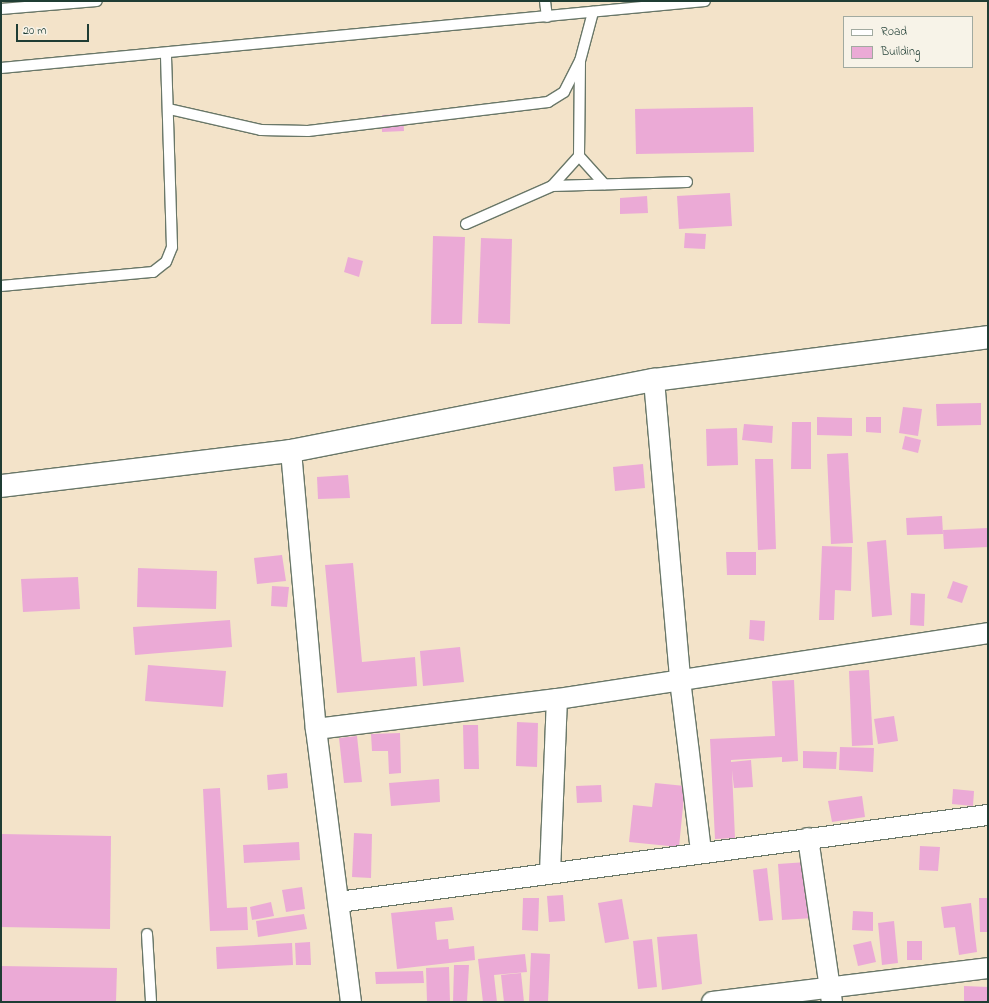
<!DOCTYPE html>
<style>
body{margin:0}
#map{position:relative;width:989px;height:1003px;overflow:hidden;background:#f3e3c9;font-family:"Indie Flower",sans-serif}
div>[style]{position:absolute}
[style*='--x']{left:calc(var(--x)*1px);top:calc(var(--y)*1px);width:calc(var(--w)*1px);rotate:calc(var(--a)*1deg)}
.building>*{inset:0;background:#ebaad6}
.roads{filter:drop-shadow(1px 0 #697768) drop-shadow(-1px 0 #697768) drop-shadow(0 1px #697768) drop-shadow(0 -1px #697768)}
.service>*{height:10px;margin:-5px;padding:0 5px;transform-origin:5px;border-radius:5px;background:#fff}
.minor>*{height:20px;margin:-10px;padding:0 10px;transform-origin:10px;border-radius:10px;background:#fff}
.tertiary>*{height:22px;margin:-11px;padding:0 11px;transform-origin:11px;border-radius:11px;background:#fff}
span{translate:-50% -50%;white-space:nowrap;text-align:center;line-height:1.15;-webkit-text-stroke:4px #f7f3e8;paint-order:stroke}
.frame{position:absolute;inset:0;border:2px solid #1f3d34;pointer-events:none}
.legend{position:absolute;left:843px;top:16px;width:130px;height:52px;box-sizing:border-box;background:#f7f3e8;border:1px solid #a1aaa0;margin:0;padding:5px 7px;list-style:none;font-size:12px;color:#1f3d34}
.legend li{display:flex;align-items:center;gap:8px;height:20px}
.legend b{width:20px;border:1px solid #a1aaa0}
.scale{position:absolute;left:16px;top:24px;width:73px;height:18px;box-sizing:border-box;border:2px solid #1f3d34;border-top:0;padding-left:5px;font-size:12px;line-height:14px;white-space:nowrap;color:#1f3d34;-webkit-text-stroke:3px #f7f3e8;paint-order:stroke}
</style>
<div id="map">
<div class="building">
<i style="clip-path:polygon(753px 107px,754px 152px,636px 154px,635px 109px)"></i>
<i style="clip-path:polygon(403px 114px,404px 131px,382px 132px,382px 115px)"></i>
<i style="clip-path:polygon(730px 193px,732px 226px,679px 229px,677px 196px)"></i>
<i style="clip-path:polygon(647px 196px,648px 213px,620px 214px,620px 198px)"></i>
<i style="clip-path:polygon(685px 233px,706px 234px,705px 249px,684px 248px)"></i>
<i style="clip-path:polygon(433px 236px,465px 237px,462px 324px,431px 324px)"></i>
<i style="clip-path:polygon(481px 238px,512px 239px,510px 324px,478px 323px)"></i>
<i style="clip-path:polygon(348px 257px,363px 261px,359px 277px,344px 272px)"></i>
<i style="clip-path:polygon(981px 403px,981px 425px,937px 426px,936px 404px)"></i>
<i style="clip-path:polygon(903px 407px,922px 409px,918px 436px,899px 433px)"></i>
<i style="clip-path:polygon(817px 417px,852px 418px,852px 436px,817px 435px)"></i>
<i style="clip-path:polygon(866px 417px,881px 417px,881px 433px,866px 432px)"></i>
<i style="clip-path:polygon(792px 422px,811px 422px,811px 469px,791px 469px)"></i>
<i style="clip-path:polygon(744px 424px,773px 426px,772px 443px,742px 440px)"></i>
<i style="clip-path:polygon(737px 428px,738px 465px,707px 466px,706px 429px)"></i>
<i style="clip-path:polygon(905px 436px,921px 440px,918px 453px,902px 449px)"></i>
<i style="clip-path:polygon(848px 453px,853px 543px,831px 544px,827px 454px)"></i>
<i style="clip-path:polygon(755px 459px,773px 459px,776px 549px,758px 550px)"></i>
<i style="clip-path:polygon(643px 464px,645px 488px,615px 491px,613px 467px)"></i>
<i style="clip-path:polygon(348px 475px,350px 498px,318px 499px,317px 477px)"></i>
<i style="clip-path:polygon(942px 516px,943px 534px,907px 535px,906px 518px)"></i>
<i style="clip-path:polygon(988px 528px,988px 547px,944px 549px,943px 530px)"></i>
<i style="clip-path:polygon(886px 540px,892px 615px,872px 617px,867px 542px)"></i>
<i style="clip-path:polygon(822px 546px,852px 547px,851px 591px,835px 590px,834px 620px,819px 620px)"></i>
<i style="clip-path:polygon(726px 552px,756px 552px,756px 575px,727px 575px)"></i>
<i style="clip-path:polygon(282px 555px,286px 581px,257px 584px,254px 558px)"></i>
<i style="clip-path:polygon(353px 563px,362px 662px,415px 657px,417px 686px,337px 693px,325px 565px)"></i>
<i style="clip-path:polygon(138px 568px,217px 571px,216px 609px,137px 607px)"></i>
<i style="clip-path:polygon(78px 577px,80px 609px,23px 612px,21px 579px)"></i>
<i style="clip-path:polygon(953px 581px,968px 586px,962px 603px,947px 598px)"></i>
<i style="clip-path:polygon(272px 586px,289px 587px,287px 607px,271px 606px)"></i>
<i style="clip-path:polygon(911px 593px,925px 594px,924px 626px,910px 625px)"></i>
<i style="clip-path:polygon(230px 620px,232px 647px,135px 655px,133px 627px)"></i>
<i style="clip-path:polygon(750px 620px,765px 621px,764px 641px,749px 639px)"></i>
<i style="clip-path:polygon(460px 647px,464px 682px,423px 686px,420px 651px)"></i>
<i style="clip-path:polygon(148px 665px,226px 671px,223px 707px,145px 701px)"></i>
<i style="clip-path:polygon(869px 670px,873px 745px,852px 746px,849px 671px)"></i>
<i style="clip-path:polygon(794px 680px,798px 761px,782px 762px,782px 757px,731px 760px,731px 762px,751px 760px,753px 787px,734px 788px,732px 770px,735px 838px,715px 839px,710px 739px,775px 736px,772px 681px)"></i>
<i style="clip-path:polygon(894px 716px,898px 741px,878px 744px,874px 719px)"></i>
<i style="clip-path:polygon(517px 722px,538px 723px,537px 767px,516px 766px)"></i>
<i style="clip-path:polygon(463px 725px,478px 725px,479px 769px,464px 769px)"></i>
<i style="clip-path:polygon(400px 733px,401px 773px,389px 774px,388px 751px,372px 751px,371px 734px)"></i>
<i style="clip-path:polygon(357px 736px,362px 782px,344px 783px,339px 738px)"></i>
<i style="clip-path:polygon(840px 747px,874px 748px,873px 772px,839px 770px)"></i>
<i style="clip-path:polygon(803px 751px,837px 752px,836px 769px,803px 768px)"></i>
<i style="clip-path:polygon(287px 773px,288px 788px,268px 790px,267px 775px)"></i>
<i style="clip-path:polygon(439px 779px,440px 802px,391px 806px,389px 783px)"></i>
<i style="clip-path:polygon(655px 783px,685px 786px,679px 847px,629px 842px,633px 805px,652px 807px)"></i>
<i style="clip-path:polygon(601px 785px,602px 802px,577px 803px,576px 786px)"></i>
<i style="clip-path:polygon(220px 788px,227px 908px,247px 907px,248px 930px,210px 931px,203px 789px)"></i>
<i style="clip-path:polygon(953px 789px,974px 791px,973px 806px,952px 804px)"></i>
<i style="clip-path:polygon(862px 796px,865px 817px,832px 822px,828px 801px)"></i>
<i style="clip-path:polygon(354px 833px,372px 834px,371px 878px,352px 877px)"></i>
<i style="clip-path:polygon(1px 834px,111px 836px,110px 929px,1px 927px)"></i>
<i style="clip-path:polygon(299px 842px,300px 860px,244px 863px,243px 845px)"></i>
<i style="clip-path:polygon(920px 846px,940px 847px,938px 871px,919px 870px)"></i>
<i style="clip-path:polygon(807px 862px,813px 918px,782px 920px,778px 864px)"></i>
<i style="clip-path:polygon(767px 868px,773px 920px,759px 921px,753px 870px)"></i>
<i style="clip-path:polygon(302px 887px,305px 909px,286px 912px,282px 890px)"></i>
<i style="clip-path:polygon(563px 895px,565px 921px,549px 922px,547px 896px)"></i>
<i style="clip-path:polygon(523px 898px,539px 898px,538px 931px,522px 930px)"></i>
<i style="clip-path:polygon(979px 898px,988px 898px,988px 932px,980px 932px)"></i>
<i style="clip-path:polygon(622px 899px,629px 939px,605px 943px,598px 903px)"></i>
<i style="clip-path:polygon(271px 902px,274px 916px,252px 920px,250px 907px)"></i>
<i style="clip-path:polygon(971px 903px,977px 952px,959px 955px,955px 927px,944px 928px,941px 907px)"></i>
<i style="clip-path:polygon(452px 907px,454px 920px,435px 922px,437px 940px,448px 939px,449px 949px,474px 946px,475px 960px,397px 969px,391px 913px)"></i>
<i style="clip-path:polygon(853px 911px,873px 912px,873px 931px,852px 930px)"></i>
<i style="clip-path:polygon(304px 914px,307px 929px,258px 937px,256px 921px)"></i>
<i style="clip-path:polygon(894px 921px,898px 963px,882px 965px,878px 923px)"></i>
<i style="clip-path:polygon(697px 934px,702px 984px,662px 990px,657px 937px)"></i>
<i style="clip-path:polygon(652px 939px,657px 987px,638px 989px,633px 941px)"></i>
<i style="clip-path:polygon(871px 941px,876px 962px,858px 966px,853px 945px)"></i>
<i style="clip-path:polygon(907px 941px,922px 941px,922px 960px,907px 960px)"></i>
<i style="clip-path:polygon(310px 942px,311px 965px,296px 965px,295px 943px)"></i>
<i style="clip-path:polygon(292px 943px,293px 965px,217px 969px,216px 947px)"></i>
<i style="clip-path:polygon(531px 953px,550px 954px,548px 1002px,529px 1002px)"></i>
<i style="clip-path:polygon(525px 954px,527px 972px,494px 975px,497px 1002px,483px 1002px,478px 959px)"></i>
<i style="clip-path:polygon(454px 965px,469px 965px,467px 1002px,453px 1002px)"></i>
<i style="clip-path:polygon(1px 966px,117px 968px,116px 1002px,1px 1002px)"></i>
<i style="clip-path:polygon(449px 967px,450px 1002px,427px 1002px,426px 968px)"></i>
<i style="clip-path:polygon(423px 971px,424px 983px,376px 984px,375px 972px)"></i>
<i style="clip-path:polygon(521px 973px,524px 1002px,504px 1002px,501px 975px)"></i>
<i style="clip-path:polygon(964px 986px,988px 987px,988px 1002px,964px 1001px)"></i>
</div>
<div class="roads">
<div class="service">
<i style="--x:545;--y:1;--w:16;--a:83"></i>
<i style="--x:1;--y:9;--w:96;--a:-4.8"></i>
<i style="--x:1;--y:68;--w:707;--a:-5.44"></i>
<i style="--x:169;--y:109;--w:94;--a:12.9"></i>
<i style="--x:261;--y:130;--w:47;--a:1.2"></i>
<i style="--x:308;--y:131;--w:242;--a:-6.9"></i>
<i style="--x:548;--y:102;--w:19;--a:-32"></i>
<i style="--x:564;--y:92;--w:35;--a:-63"></i>
<i style="--x:580;--y:61;--w:51;--a:-75.1"></i>
<i style="--x:579;--y:156;--w:38;--a:48"></i>
<i style="--x:552;--y:186;--w:40;--a:-48"></i>
<i style="--x:579;--y:156;--w:94;--a:-89.4"></i>
<i style="--x:466;--y:224;--w:94;--a:-23.8"></i>
<i style="--x:552;--y:186;--w:135;--a:-1.7"></i>
<i style="--x:1;--y:286;--w:153;--a:-5.3"></i>
<i style="--x:153;--y:272;--w:16;--a:-38"></i>
<i style="--x:166;--y:262;--w:16;--a:-68"></i>
<i style="--x:172;--y:247;--w:194;--a:-91.8"></i>
<i style="--x:147;--y:934;--w:68;--a:86.6"></i>
</div>
<div class="minor">
<i style="--x:654;--y:380;--w:301;--a:85"></i>
<i style="--x:680;--y:680;--w:173;--a:83"></i>
<i style="--x:291;--y:451;--w:279;--a:84.9"></i>
<i style="--x:316;--y:729;--w:275;--a:82.7"></i>
<i style="--x:316;--y:729;--w:243;--a:-7.1"></i>
<i style="--x:557;--y:699;--w:436;--a:-8.7"></i>
<i style="--x:808;--y:838;--w:166;--a:81.7"></i>
<i style="--x:550;--y:872;--w:173;--a:-87.7"></i>
<i style="--x:339;--y:902;--w:655;--a:-7.64"></i>
<i style="--x:712;--y:1002;--w:278;--a:-7"></i>
</div>
<div class="tertiary">
<i style="--x:1;--y:486;--w:292;--a:-6.9"></i>
<i style="--x:291;--y:451;--w:370;--a:-11.1"></i>
<i style="--x:654;--y:380;--w:337;--a:-7.3"></i>
</div>
</div>
<div class="frame"></div>
<ul class="legend">
<li><b style="height:5px;background:#fff"></b>Road</li>
<li><b style="height:11px;background:#ebaad6"></b>Building</li>
</ul>
<div class="scale">20 m</div>
</div>
